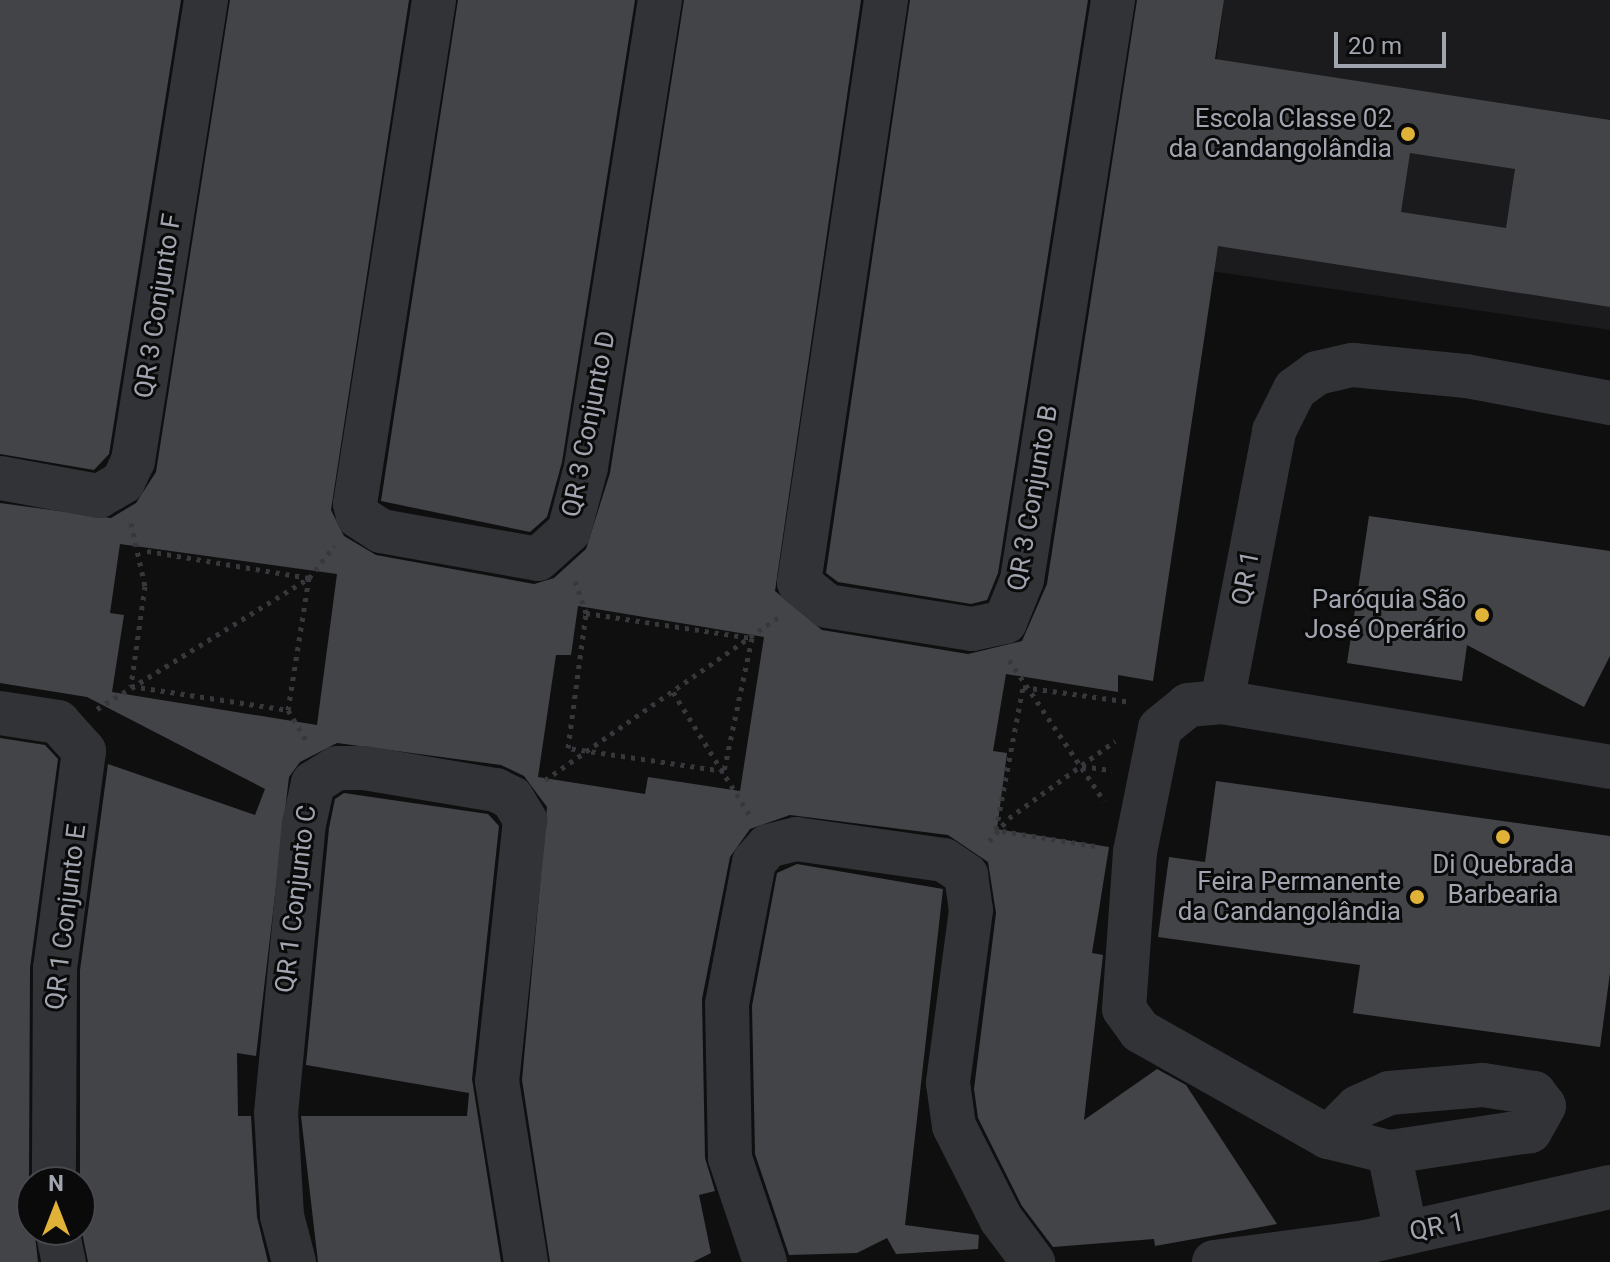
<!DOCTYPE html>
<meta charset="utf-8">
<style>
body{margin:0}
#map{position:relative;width:1610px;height:1262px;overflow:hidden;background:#0f0f10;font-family:Roboto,sans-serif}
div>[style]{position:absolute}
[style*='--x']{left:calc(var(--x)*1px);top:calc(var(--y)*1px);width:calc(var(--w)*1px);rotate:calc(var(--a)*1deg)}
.built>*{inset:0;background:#1b1b1d}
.building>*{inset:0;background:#434448}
.path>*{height:5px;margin-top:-2.5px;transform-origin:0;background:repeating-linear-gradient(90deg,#37383c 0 4px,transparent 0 10px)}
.minor>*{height:44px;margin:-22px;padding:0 22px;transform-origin:22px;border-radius:22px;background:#323337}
.dots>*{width:22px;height:22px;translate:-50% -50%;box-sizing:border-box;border:4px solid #0a0a0b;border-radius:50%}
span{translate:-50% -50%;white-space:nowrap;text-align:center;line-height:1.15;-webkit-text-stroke:6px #0a0a0b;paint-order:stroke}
.poi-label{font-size:26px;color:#a1a5b0}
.right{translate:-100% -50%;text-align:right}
.street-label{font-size:26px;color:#a1a5b0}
.north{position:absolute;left:16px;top:1166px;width:80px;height:80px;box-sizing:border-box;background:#0a0a0b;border:2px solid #46484d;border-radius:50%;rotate:0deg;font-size:22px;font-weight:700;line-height:32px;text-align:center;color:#a1a5b0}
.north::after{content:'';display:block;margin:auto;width:28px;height:36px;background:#e0b237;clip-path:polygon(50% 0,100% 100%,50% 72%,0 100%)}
.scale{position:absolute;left:1334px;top:32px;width:112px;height:36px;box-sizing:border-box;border:4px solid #a1a5b0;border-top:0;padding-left:10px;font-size:24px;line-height:28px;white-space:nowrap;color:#a1a5b0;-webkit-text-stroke:6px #0a0a0b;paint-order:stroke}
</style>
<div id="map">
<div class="built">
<i style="clip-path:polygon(1224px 0,1610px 0,1610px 330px,1190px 268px)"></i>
</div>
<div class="building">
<i style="clip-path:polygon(0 0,181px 0,109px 454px,94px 470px,0 454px)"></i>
<i style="clip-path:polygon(evenodd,230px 0,409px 0,331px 510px,344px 536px,376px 555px,534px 584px,554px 578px,586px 549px,610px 473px,684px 0,861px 0,775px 591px,822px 630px,968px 654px,1022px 641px,1047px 584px,1137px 0,1224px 0,1215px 59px,1610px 120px,1610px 307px,1218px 246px,1153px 681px,1118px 675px,1118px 692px,1006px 674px,993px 751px,1007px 753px,997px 829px,1109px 847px,1092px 953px,1103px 955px,1084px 1120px,1157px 1069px,1186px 1085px,1277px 1224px,1155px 1246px,1154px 1239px,1053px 1247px,1022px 1206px,978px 1118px,974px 1089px,996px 913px,988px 862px,948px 835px,790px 815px,750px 829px,730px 857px,702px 999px,705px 1158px,715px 1191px,699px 1195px,711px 1253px,693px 1262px,550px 1262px,522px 1080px,547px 807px,524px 776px,501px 765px,337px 743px,300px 762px,289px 777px,256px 1056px,237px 1053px,238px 1116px,251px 1116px,257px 1217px,268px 1262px,88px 1262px,80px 1222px,80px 970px,108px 764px,255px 815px,265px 789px,87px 697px,0 683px,0 503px,111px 518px,136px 503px,156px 472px,230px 0,1410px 153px,1515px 169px,1506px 228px,1401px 212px,1410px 153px,230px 0,120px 544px,337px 574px,317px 725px,112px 692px,124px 615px,110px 613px,120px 544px,230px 0,578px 606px,764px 637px,740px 791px,648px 777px,645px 794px,538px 777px,556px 655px,571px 655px,578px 606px)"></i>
<i style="clip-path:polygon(458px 0,635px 0,562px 462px,547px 517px,530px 532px,381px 501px)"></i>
<i style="clip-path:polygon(910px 0,1088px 0,998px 573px,987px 600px,971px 604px,838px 582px,826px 573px)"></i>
<i style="clip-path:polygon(1369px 516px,1610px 551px,1610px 656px,1584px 707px,1467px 645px,1462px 681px,1347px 663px)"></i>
<i style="clip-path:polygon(0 738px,45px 745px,58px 759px,30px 968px,29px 1182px,38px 1262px,0 1262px)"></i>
<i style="clip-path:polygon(1216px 781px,1610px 836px,1610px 973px,1600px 1047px,1353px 1013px,1360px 965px,1158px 937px,1169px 857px,1205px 862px)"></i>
<i style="clip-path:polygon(344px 793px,488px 814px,499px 826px,472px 1079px,501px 1262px,318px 1262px,301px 1116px,467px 1116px,469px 1093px,306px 1065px,329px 828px,335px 799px)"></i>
<i style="clip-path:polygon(797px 864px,943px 889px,905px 1225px,979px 1235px,978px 1249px,896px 1254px,887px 1238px,857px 1253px,789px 1255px,755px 1154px,752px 1006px,777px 873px)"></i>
</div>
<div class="path">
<i style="--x:131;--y:523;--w:65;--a:77.5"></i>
<i style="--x:145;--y:586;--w:101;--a:98"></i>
<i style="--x:131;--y:686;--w:159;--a:8.7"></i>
<i style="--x:288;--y:710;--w:134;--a:-81"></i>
<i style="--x:309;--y:578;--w:169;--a:-170.5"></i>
<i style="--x:575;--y:581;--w:34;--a:71"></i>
<i style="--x:586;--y:613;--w:168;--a:8.6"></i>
<i style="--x:752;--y:638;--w:136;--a:101.9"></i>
<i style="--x:724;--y:771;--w:158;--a:-171.6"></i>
<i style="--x:568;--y:748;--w:136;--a:-82.4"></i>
<i style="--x:1009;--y:660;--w:170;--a:56"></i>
<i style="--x:673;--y:692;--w:144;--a:58.1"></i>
<i style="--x:97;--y:709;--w:249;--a:-31.7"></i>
<i style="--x:309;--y:578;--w:41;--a:-52"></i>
<i style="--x:288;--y:710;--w:35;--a:59"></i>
<i style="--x:1082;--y:766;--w:30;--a:8"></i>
<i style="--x:545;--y:780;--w:285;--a:-34.9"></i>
<i style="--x:989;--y:841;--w:30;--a:-49"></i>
<i style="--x:1009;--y:818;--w:131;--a:-36"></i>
<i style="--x:1095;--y:846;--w:100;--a:-170.8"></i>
<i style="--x:996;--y:830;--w:146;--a:-79.3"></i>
<i style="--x:1023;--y:687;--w:109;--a:7.9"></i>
</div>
<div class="minor">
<i style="--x:434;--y:0;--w:510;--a:98.91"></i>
<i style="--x:355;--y:504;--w:12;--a:76"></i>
<i style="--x:358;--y:516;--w:27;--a:33"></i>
<i style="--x:381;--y:531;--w:159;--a:10.1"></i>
<i style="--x:538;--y:559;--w:42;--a:-42.1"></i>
<i style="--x:569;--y:531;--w:66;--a:-75.1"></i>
<i style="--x:586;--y:467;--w:473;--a:-81"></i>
<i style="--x:886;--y:0;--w:589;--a:98.49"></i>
<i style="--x:799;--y:583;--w:36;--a:39"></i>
<i style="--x:827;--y:606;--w:147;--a:9"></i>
<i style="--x:972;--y:629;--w:34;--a:-12"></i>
<i style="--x:1005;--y:622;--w:45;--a:-68"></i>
<i style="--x:1022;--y:580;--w:587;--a:-81.08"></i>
<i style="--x:0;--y:478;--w:101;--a:10.3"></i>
<i style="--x:99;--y:496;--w:28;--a:-30"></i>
<i style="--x:123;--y:482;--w:23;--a:-65"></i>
<i style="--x:133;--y:461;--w:467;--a:-81"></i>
<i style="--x:1222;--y:702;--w:276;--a:-79.1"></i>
<i style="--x:1274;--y:431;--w:47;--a:-63.4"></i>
<i style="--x:1295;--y:389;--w:27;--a:-36"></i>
<i style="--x:1317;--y:373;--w:37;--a:-13"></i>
<i style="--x:1353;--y:365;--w:114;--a:5.6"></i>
<i style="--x:1466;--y:376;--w:147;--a:10.6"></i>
<i style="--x:0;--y:713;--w:59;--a:8.8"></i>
<i style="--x:58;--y:722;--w:39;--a:48"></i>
<i style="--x:84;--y:751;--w:219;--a:97.6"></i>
<i style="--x:55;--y:968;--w:214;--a:90.3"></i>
<i style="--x:1328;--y:1137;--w:42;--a:-45"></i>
<i style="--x:1358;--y:1107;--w:34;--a:-24"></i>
<i style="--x:1389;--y:1093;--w:94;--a:-4.9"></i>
<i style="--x:1483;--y:1085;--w:52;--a:8.9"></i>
<i style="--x:1534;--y:1093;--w:16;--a:52"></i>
<i style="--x:1544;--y:1106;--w:29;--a:119"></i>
<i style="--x:1530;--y:1131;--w:143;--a:171.5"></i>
<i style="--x:57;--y:1230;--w:33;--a:78"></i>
<i style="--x:1406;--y:1233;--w:83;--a:-101.9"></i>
<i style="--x:1389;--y:1152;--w:63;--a:-166.2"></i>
<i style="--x:1328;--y:1137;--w:216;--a:-150.6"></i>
<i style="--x:1140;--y:1031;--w:27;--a:-126"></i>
<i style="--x:1124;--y:1009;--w:157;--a:-86"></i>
<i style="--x:1135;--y:852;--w:126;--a:-78.6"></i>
<i style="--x:1160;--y:728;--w:36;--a:-39"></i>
<i style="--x:1188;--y:705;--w:34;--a:-5"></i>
<i style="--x:1222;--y:702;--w:393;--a:9.5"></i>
<i style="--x:294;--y:1262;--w:48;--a:-104.6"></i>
<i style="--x:282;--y:1216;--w:103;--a:-93.3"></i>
<i style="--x:276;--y:1113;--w:290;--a:-84.5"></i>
<i style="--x:304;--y:824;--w:42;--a:-77.6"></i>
<i style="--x:313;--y:783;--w:28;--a:-32"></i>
<i style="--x:337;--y:768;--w:27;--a:0"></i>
<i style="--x:364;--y:768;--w:134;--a:9.5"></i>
<i style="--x:496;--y:790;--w:18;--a:27"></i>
<i style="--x:512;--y:798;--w:26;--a:59"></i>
<i style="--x:525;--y:820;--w:262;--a:96.1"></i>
<i style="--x:497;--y:1081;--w:183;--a:80.9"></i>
<i style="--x:765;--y:1262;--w:110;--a:-108.6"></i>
<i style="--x:730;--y:1158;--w:154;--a:-91.1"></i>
<i style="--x:727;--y:1004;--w:145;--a:-79.2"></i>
<i style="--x:754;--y:862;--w:21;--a:-49"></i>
<i style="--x:768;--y:846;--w:29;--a:-14"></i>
<i style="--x:796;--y:839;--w:149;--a:8.1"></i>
<i style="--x:944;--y:860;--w:27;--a:34"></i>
<i style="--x:966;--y:875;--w:35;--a:82"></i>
<i style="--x:971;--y:910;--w:175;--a:97.6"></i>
<i style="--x:948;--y:1083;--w:43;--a:82.1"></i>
<i style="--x:954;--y:1126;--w:104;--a:63.2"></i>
<i style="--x:1001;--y:1219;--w:54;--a:53.3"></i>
<i style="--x:1214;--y:1262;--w:153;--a:-7.5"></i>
<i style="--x:1366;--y:1242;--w:250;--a:-12.7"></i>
</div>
<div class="dots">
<i style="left:1408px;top:134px;background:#e0b237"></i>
<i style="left:1482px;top:615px;background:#e0b237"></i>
<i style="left:1503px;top:837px;background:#e0b237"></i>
<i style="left:1417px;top:897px;background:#e0b237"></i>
</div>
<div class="poi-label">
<span class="right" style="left:1392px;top:134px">Escola Classe 02<br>da Candangolândia</span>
<span class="right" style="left:1466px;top:615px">Paróquia São<br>José Operário</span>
<span style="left:1503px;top:880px">Di Quebrada<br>Barbearia</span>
<span class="right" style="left:1401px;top:897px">Feira Permanente<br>da Candangolândia</span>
</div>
<div class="street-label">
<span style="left:158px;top:306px;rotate:-81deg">QR 3 Conjunto F</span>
<span style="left:589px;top:424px;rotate:-79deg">QR 3 Conjunto D</span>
<span style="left:1033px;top:498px;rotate:-80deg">QR 3 Conjunto B</span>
<span style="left:1246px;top:578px;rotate:-79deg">QR 1</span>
<span style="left:296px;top:899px;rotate:-83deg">QR 1 Conjunto C</span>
<span style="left:66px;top:917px;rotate:-83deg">QR 1 Conjunto E</span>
<span style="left:1437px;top:1227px;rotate:-11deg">QR 1</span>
</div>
<div class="north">N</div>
<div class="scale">20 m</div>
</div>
